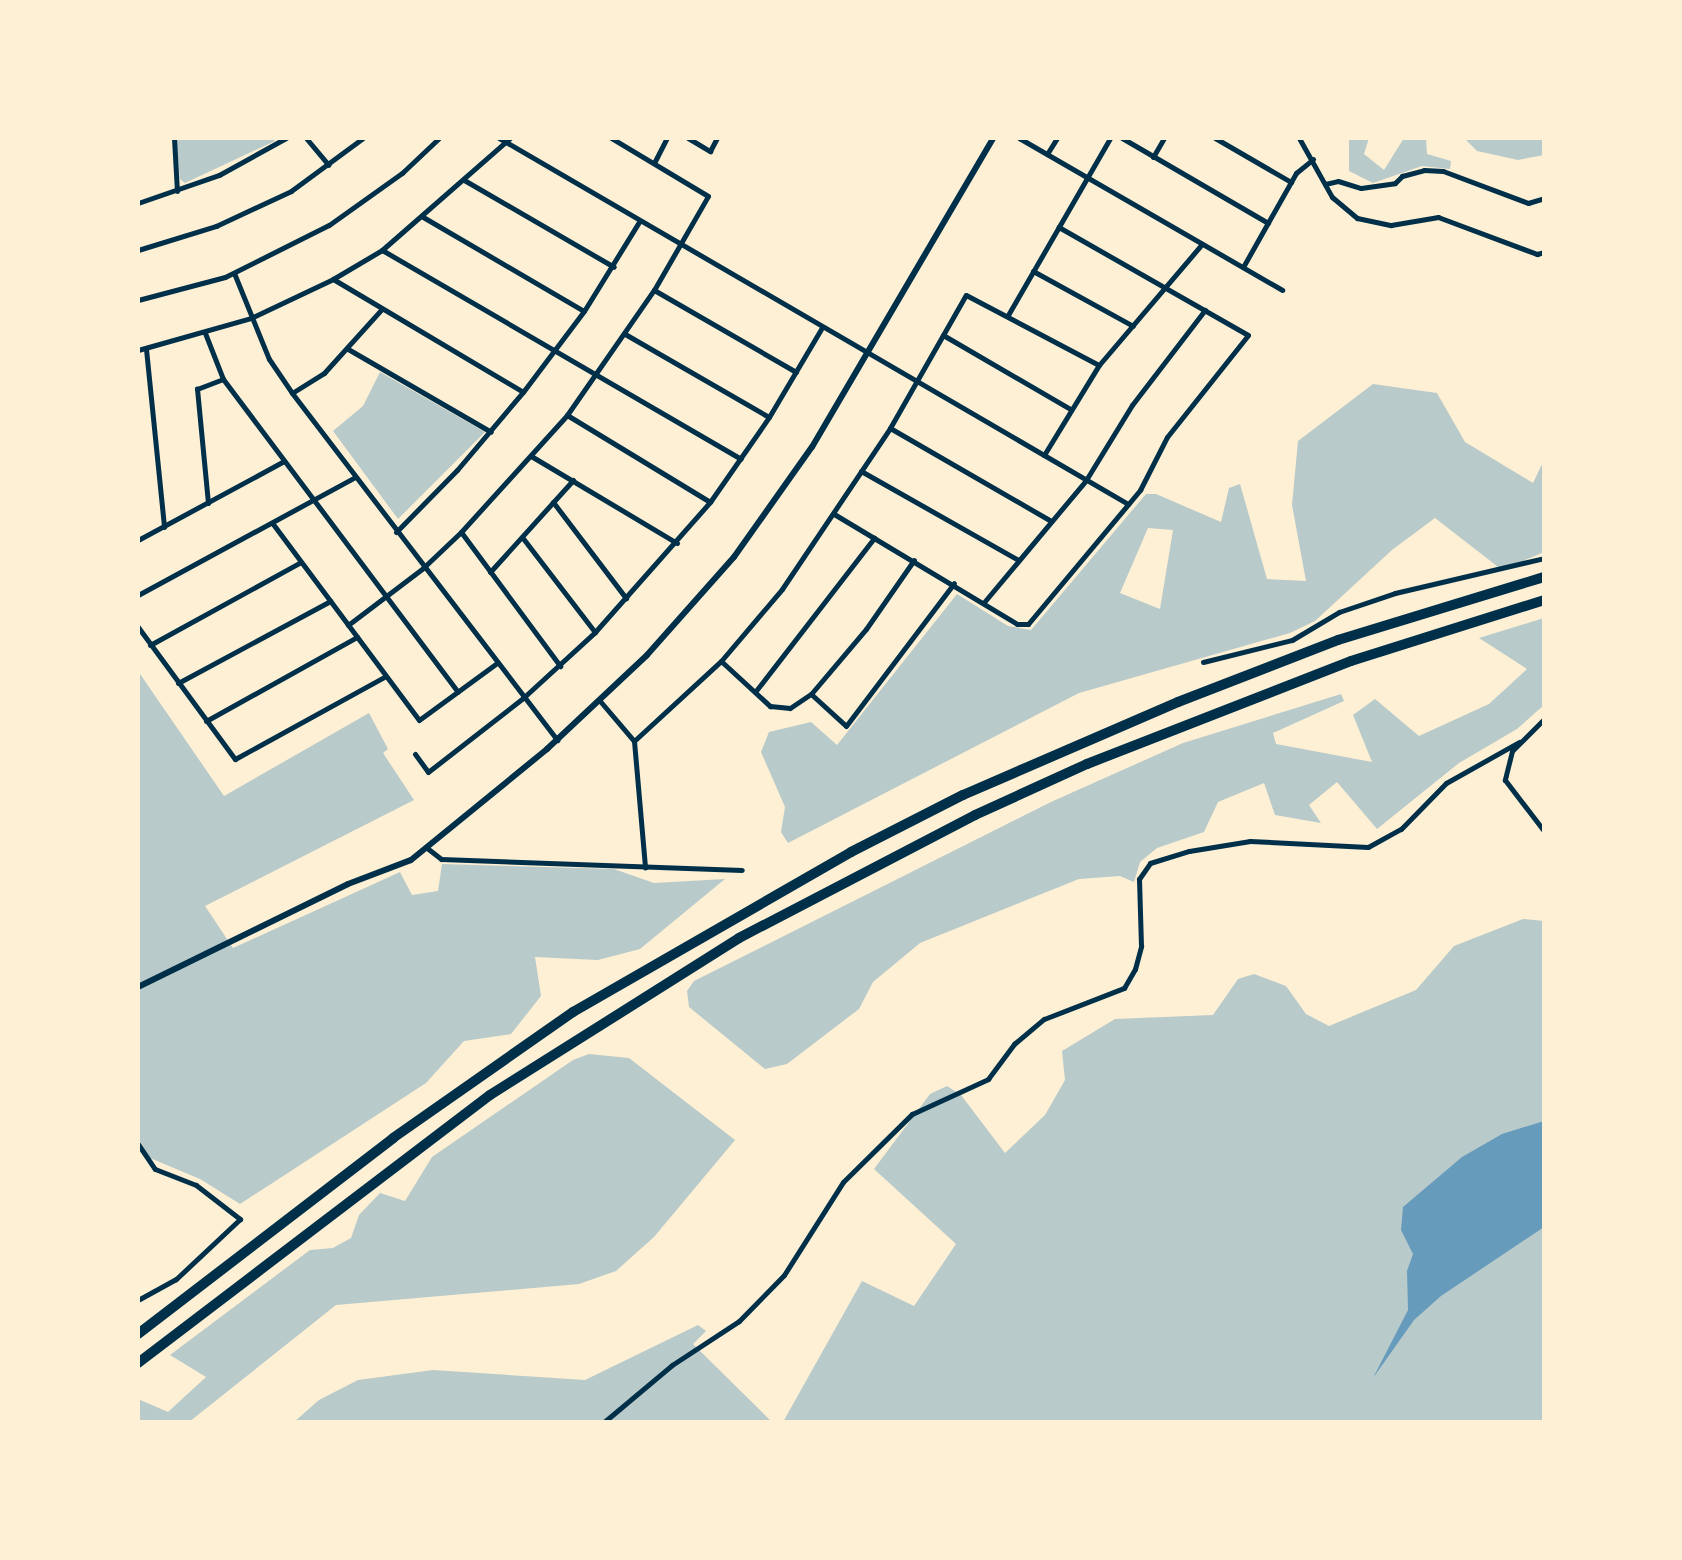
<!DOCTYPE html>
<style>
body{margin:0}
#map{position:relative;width:1682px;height:1560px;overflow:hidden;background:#fdf0d5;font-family:Overpass,sans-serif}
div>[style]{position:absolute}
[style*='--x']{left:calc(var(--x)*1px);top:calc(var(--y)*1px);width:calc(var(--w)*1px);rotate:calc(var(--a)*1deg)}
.green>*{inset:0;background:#b9caca}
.water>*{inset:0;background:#669bbc}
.minor>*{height:5px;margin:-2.5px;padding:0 2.5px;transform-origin:2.5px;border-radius:2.5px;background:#003049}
.tertiary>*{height:6px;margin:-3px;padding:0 3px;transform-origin:3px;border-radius:3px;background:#003049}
.motorway>*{height:10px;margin:-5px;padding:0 5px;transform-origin:5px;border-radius:5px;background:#003049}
span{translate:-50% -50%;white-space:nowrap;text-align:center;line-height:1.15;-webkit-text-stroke:7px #fdf0d5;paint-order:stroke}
.frame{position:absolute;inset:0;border:140px solid #fdf0d5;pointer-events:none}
</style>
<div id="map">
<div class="green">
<i style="clip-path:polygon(176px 138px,272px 138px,275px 141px,185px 183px,180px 179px)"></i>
<i style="clip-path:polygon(1349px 138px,1369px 138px,1364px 154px,1384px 170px,1404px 138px,1426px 138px,1427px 154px,1451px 161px,1450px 169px,1422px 166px,1373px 183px,1349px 171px)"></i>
<i style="clip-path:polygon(1464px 138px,1544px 138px,1544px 155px,1518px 160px,1477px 151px)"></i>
<i style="clip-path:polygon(380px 372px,485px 432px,398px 519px,333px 431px,363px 406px)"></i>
<i style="clip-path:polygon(evenodd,1373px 384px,1437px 393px,1465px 442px,1533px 483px,1544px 460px,1544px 552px,1502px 570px,1435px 518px,1392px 550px,1315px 621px,1290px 633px,1079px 693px,788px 843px,781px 832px,785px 807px,761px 752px,769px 732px,811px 722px,837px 745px,957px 594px,1008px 626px,1031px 630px,1146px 494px,1156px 494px,1221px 522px,1229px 488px,1240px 484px,1267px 579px,1306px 581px,1292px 505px,1298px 441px,1373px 384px,1148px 528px,1173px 530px,1160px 609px,1120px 593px,1148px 528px)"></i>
<i style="clip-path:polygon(1544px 618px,1544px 705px,1517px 729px,1459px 763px,1377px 829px,1337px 782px,1309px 805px,1321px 823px,1275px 815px,1264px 783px,1218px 802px,1204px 832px,1157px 848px,1140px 862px,1134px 882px,1120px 876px,1079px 879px,920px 943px,873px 982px,859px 1009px,787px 1064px,765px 1069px,689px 1007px,687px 991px,694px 981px,1051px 802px,1183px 743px,1341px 694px,1344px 701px,1273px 733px,1276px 744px,1372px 762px,1353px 715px,1375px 699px,1419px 736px,1489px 704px,1527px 669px,1479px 638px)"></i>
<i style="clip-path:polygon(138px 671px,224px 796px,369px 713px,388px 749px,383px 753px,414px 800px,205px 906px,233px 948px,400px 872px,412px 895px,438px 891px,442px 864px,614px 869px,654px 883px,725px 879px,640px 949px,598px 960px,535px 957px,541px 996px,511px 1034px,464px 1041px,426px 1083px,240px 1204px,200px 1179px,150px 1158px,138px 1138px)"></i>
<i style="clip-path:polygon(1523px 919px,1544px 921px,1544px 1422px,783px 1422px,862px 1281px,914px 1306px,956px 1244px,874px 1169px,930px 1094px,947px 1086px,961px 1095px,1005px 1153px,1045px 1115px,1065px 1080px,1062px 1051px,1115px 1019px,1213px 1015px,1238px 979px,1254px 974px,1286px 986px,1306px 1014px,1329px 1026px,1416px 990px,1454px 946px)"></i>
<i style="clip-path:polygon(589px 1054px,629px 1058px,735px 1140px,654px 1237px,616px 1271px,579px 1284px,336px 1305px,189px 1422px,138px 1422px,138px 1399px,168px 1412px,206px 1377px,170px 1355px,310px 1250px,333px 1248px,351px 1238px,359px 1215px,380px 1193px,405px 1201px,432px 1157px,573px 1060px)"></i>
<i style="clip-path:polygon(698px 1325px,706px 1331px,693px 1344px,772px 1422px,294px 1422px,319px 1400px,358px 1380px,433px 1370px,585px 1380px)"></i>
</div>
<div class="water">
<i style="clip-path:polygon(1544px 1121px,1544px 1227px,1441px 1296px,1414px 1320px,1373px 1378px,1408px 1310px,1407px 1271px,1413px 1254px,1401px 1230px,1403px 1207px,1462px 1157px,1502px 1134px)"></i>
</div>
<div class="minor">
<i style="--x:174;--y:138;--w:53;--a:86.8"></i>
<i style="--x:306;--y:138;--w:35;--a:50"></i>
<i style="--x:499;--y:138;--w:728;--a:30.19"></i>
<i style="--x:688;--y:138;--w:26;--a:31"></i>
<i style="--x:710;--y:151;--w:15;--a:-62"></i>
<i style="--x:1019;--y:138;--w:304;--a:30"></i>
<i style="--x:1122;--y:138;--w:169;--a:30.2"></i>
<i style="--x:1215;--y:138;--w:88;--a:30.1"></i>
<i style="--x:1299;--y:138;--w:68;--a:60.8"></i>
<i style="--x:1332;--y:197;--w:33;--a:40"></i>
<i style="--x:1357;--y:218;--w:35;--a:12"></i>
<i style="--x:1391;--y:225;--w:48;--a:-9.7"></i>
<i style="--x:1438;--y:217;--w:106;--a:20.5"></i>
<i style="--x:1537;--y:254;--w:7;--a:-16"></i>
<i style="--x:1047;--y:154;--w:19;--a:-58"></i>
<i style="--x:1153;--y:157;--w:22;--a:-60"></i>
<i style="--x:654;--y:163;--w:28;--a:-63"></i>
<i style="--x:464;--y:180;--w:173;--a:30.1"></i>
<i style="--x:1325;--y:184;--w:13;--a:-13"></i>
<i style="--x:1338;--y:181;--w:24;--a:17"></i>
<i style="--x:1361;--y:188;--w:34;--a:-8"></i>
<i style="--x:1395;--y:183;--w:10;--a:-45"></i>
<i style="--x:1402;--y:176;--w:23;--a:-15"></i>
<i style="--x:1424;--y:170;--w:19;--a:3"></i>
<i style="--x:1443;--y:171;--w:91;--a:20.6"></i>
<i style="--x:1528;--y:203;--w:17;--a:-17"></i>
<i style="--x:138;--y:203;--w:86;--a:-19.1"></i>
<i style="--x:219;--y:175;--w:77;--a:-28.9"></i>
<i style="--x:423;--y:217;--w:186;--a:30.3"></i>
<i style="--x:138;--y:250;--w:82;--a:-17.1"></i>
<i style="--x:216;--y:226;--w:83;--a:-25"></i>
<i style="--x:291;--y:191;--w:89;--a:-36.4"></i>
<i style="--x:382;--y:250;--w:415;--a:30.2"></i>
<i style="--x:1243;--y:267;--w:108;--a:-60.6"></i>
<i style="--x:1296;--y:173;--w:22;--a:-39"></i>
<i style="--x:1033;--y:271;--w:114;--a:28.8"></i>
<i style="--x:234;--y:273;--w:93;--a:67.9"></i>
<i style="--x:269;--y:359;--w:41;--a:55.9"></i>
<i style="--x:292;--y:393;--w:437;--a:52.6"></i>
<i style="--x:333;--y:279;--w:221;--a:30.7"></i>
<i style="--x:654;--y:290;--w:164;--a:30"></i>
<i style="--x:138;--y:300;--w:90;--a:-14.8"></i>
<i style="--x:225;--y:277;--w:116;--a:-26.6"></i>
<i style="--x:329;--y:225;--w:90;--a:-35.5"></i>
<i style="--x:402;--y:173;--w:51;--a:-43.4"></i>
<i style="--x:1008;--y:315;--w:204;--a:-60"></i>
<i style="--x:205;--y:333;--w:49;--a:68.6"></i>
<i style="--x:223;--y:379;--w:391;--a:53.1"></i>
<i style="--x:625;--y:334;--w:166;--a:30"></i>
<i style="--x:943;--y:335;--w:147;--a:30.2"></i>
<i style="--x:146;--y:349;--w:179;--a:84.2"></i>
<i style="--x:348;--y:349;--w:165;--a:30.1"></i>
<i style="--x:138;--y:350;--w:117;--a:-15.8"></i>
<i style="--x:251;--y:318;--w:91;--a:-25.4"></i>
<i style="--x:333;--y:279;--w:57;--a:-30.6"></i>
<i style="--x:382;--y:250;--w:170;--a:-41.2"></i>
<i style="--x:292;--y:393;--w:38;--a:-32"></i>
<i style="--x:324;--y:373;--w:85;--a:-47.9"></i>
<i style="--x:567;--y:415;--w:167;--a:31.3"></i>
<i style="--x:890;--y:428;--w:186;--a:30"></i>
<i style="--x:1044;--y:455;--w:105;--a:-58.6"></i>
<i style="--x:1099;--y:365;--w:159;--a:-49.6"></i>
<i style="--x:531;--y:456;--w:170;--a:30.8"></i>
<i style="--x:861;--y:471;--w:180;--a:29.5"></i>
<i style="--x:553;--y:502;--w:121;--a:52.8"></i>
<i style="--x:208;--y:503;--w:115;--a:-95.5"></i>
<i style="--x:197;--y:389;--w:28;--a:-21"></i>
<i style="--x:834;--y:514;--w:214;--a:31"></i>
<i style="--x:1017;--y:624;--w:11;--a:0"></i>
<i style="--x:1028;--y:624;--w:175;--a:-50.1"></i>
<i style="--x:1140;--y:490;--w:59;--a:-63"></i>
<i style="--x:1167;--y:437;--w:130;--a:-51.5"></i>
<i style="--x:1248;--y:335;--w:218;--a:-150.3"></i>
<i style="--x:273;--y:524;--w:244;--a:53.3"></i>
<i style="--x:419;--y:720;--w:97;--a:-36.2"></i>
<i style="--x:396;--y:532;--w:87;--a:-45.5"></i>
<i style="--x:457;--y:470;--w:102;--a:-49.8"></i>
<i style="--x:523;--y:392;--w:101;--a:-53"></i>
<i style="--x:584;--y:311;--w:105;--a:-58.3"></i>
<i style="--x:461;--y:532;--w:167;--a:53.5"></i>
<i style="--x:522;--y:537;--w:120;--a:52.5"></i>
<i style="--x:138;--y:540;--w:166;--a:-28.4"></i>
<i style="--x:490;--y:572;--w:124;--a:-47.9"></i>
<i style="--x:138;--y:595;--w:247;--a:-28.5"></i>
<i style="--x:985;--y:601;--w:158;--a:-50.1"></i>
<i style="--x:1086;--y:480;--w:88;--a:-58.5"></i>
<i style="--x:1132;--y:405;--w:120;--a:-52.5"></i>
<i style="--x:348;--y:625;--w:94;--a:-37.2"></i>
<i style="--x:423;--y:568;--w:52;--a:-43.5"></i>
<i style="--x:461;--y:532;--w:158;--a:-47.8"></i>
<i style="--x:567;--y:415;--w:152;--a:-55.2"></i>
<i style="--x:654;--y:290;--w:108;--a:-60.1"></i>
<i style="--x:708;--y:196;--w:113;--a:-149.1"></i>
<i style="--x:138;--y:627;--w:164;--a:53.7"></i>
<i style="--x:235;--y:759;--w:172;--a:-28.8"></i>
<i style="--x:150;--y:645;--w:172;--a:-28.8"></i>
<i style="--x:721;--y:661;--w:67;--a:42.6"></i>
<i style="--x:770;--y:706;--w:20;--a:6"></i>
<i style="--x:790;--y:708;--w:25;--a:-34"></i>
<i style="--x:811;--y:694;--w:47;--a:42.4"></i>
<i style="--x:846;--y:726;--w:179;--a:-52.9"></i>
<i style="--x:1203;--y:662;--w:92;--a:-13.9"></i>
<i style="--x:1292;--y:640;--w:55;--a:-30.8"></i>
<i style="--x:1339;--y:612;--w:59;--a:-18.7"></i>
<i style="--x:1395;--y:593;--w:153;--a:-13.2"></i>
<i style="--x:178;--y:683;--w:173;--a:-28.3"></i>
<i style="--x:755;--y:692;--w:195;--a:-52.3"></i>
<i style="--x:811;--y:694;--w:85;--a:-49.8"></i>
<i style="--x:866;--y:629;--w:84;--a:-55.2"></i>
<i style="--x:600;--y:701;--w:52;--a:49.6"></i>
<i style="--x:634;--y:741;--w:127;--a:85"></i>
<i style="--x:1544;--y:719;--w:45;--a:135"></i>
<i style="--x:1512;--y:751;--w:30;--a:104"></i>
<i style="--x:1505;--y:780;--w:64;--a:52.6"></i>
<i style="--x:206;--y:721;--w:173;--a:-29.1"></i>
<i style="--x:634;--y:741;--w:118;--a:-42.6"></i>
<i style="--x:721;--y:661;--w:94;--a:-49.7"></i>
<i style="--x:782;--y:589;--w:194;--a:-56.1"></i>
<i style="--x:890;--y:428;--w:153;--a:-60.3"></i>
<i style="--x:966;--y:295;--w:150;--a:27.8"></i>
<i style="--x:415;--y:754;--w:22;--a:54"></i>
<i style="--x:428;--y:772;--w:120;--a:-37.9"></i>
<i style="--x:523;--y:698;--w:98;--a:-42.5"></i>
<i style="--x:595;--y:632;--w:174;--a:-48.5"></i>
<i style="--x:710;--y:502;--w:103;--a:-55.2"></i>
<i style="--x:769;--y:417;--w:102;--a:-59.4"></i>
<i style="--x:427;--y:848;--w:18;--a:38"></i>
<i style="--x:441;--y:859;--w:301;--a:2.1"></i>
<i style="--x:138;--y:1144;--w:30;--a:56"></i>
<i style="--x:155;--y:1169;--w:44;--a:21.3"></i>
<i style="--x:196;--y:1185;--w:56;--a:37.7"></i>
<i style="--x:240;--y:1219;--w:88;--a:136.8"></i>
<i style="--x:176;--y:1279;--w:43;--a:151.1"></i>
<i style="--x:604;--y:1422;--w:89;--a:-40"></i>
<i style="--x:672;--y:1365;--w:80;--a:-33.3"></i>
<i style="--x:739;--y:1321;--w:64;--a:-45.6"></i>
<i style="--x:784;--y:1275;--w:110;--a:-57.6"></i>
<i style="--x:843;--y:1182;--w:97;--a:-44.6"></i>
<i style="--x:912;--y:1114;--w:84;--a:-24.7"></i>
<i style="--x:988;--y:1079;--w:44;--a:-53.4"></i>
<i style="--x:1014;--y:1044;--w:39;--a:-40"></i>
<i style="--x:1044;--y:1019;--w:86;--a:-21.2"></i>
<i style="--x:1124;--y:988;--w:22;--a:-60"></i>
<i style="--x:1135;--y:969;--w:24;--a:-75"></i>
<i style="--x:1141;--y:946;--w:67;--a:-91.7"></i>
<i style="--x:1139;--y:879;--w:19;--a:-55"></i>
<i style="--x:1150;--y:863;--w:41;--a:-17.1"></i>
<i style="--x:1189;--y:851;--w:62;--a:-9.3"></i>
<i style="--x:1250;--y:841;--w:118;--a:2.9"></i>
<i style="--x:1368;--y:847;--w:38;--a:-29"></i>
<i style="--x:1401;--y:829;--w:64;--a:-45.6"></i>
<i style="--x:1446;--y:783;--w:84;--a:-29.3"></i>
</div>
<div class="tertiary">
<i style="--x:138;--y:987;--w:234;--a:-26.1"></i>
<i style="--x:348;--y:884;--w:67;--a:-20.9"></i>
<i style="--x:411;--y:860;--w:176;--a:-39.2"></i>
<i style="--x:547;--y:749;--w:137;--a:-43.2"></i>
<i style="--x:647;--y:655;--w:131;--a:-48.4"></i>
<i style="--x:734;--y:557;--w:135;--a:-54.7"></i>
<i style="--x:812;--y:447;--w:358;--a:-59.6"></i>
</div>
<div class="motorway">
<i style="--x:138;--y:1334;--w:322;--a:-37.5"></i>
<i style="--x:393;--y:1138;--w:220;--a:-35"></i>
<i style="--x:573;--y:1012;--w:321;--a:-29.9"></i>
<i style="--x:851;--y:852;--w:126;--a:-27"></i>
<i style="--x:963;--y:795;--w:234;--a:-23.4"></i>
<i style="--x:1178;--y:702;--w:172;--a:-21.2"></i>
<i style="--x:1338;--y:640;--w:215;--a:-17"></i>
<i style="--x:138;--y:1363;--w:442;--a:-37.3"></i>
<i style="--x:490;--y:1095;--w:294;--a:-32.2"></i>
<i style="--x:739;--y:938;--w:266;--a:-27.5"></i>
<i style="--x:975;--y:815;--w:123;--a:-24.5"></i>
<i style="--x:1087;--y:764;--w:283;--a:-21.3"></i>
<i style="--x:1351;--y:661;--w:202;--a:-17.5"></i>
</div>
<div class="frame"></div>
</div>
